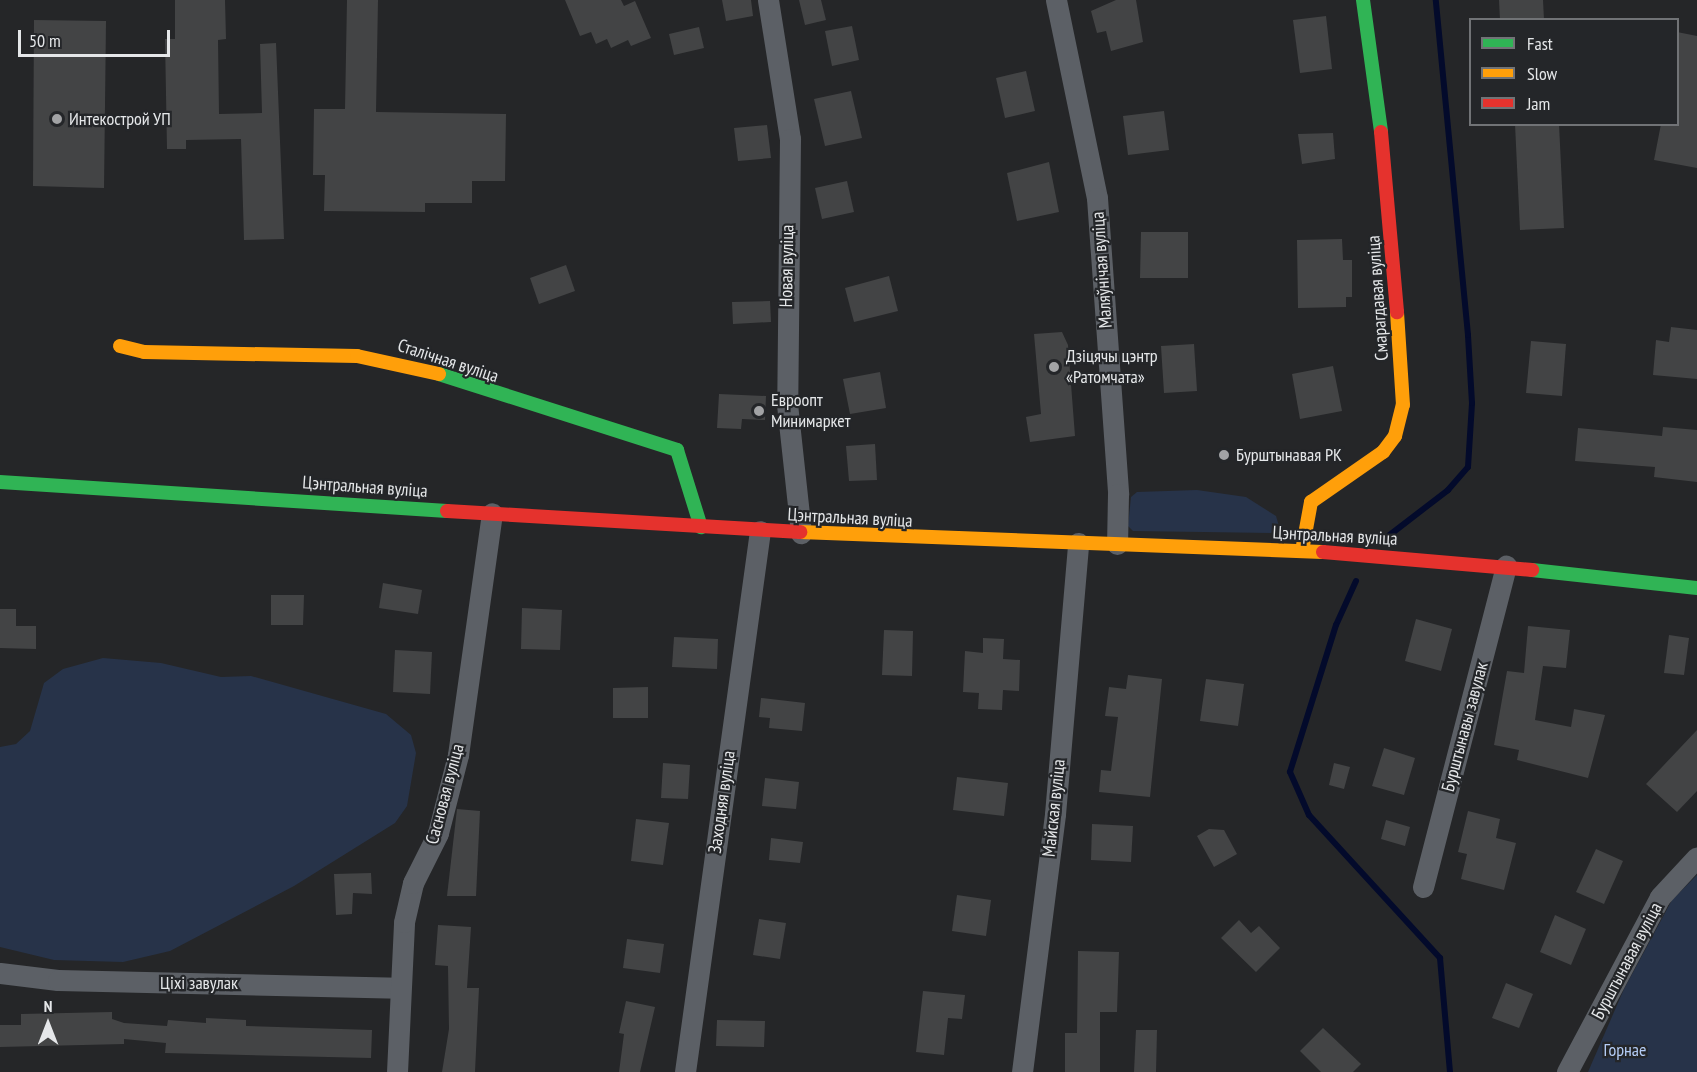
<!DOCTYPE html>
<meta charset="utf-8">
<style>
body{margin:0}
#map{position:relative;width:1697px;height:1072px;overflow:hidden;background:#252628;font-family:"PT Sans Narrow",sans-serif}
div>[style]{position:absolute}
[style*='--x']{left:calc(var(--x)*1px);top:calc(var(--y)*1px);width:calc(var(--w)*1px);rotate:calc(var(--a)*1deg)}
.green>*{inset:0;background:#273349}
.stream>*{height:6px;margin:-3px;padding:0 3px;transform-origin:3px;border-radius:3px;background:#030a2b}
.building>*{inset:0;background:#434445}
.street>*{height:21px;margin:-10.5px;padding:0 10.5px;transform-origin:10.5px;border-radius:10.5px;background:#5c6066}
.fast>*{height:14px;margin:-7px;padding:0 7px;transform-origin:7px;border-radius:7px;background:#30b455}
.slow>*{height:14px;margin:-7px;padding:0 7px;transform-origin:7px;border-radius:7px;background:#ff9f0a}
.jam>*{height:14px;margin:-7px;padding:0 7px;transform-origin:7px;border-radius:7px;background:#e5322d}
.dots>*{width:16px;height:16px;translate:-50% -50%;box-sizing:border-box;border:3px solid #242629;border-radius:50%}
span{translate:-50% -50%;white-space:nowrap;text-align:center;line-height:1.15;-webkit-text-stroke:4.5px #242629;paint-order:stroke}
.poi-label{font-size:18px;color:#e5e7e9}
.left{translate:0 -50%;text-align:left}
.street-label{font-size:18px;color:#e5e7e9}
.park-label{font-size:18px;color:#b4ccf5}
.legend{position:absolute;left:1469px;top:18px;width:210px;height:108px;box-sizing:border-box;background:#242629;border:2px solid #717376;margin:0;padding:8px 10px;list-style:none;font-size:18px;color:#e5e7e9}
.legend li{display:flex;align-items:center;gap:12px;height:30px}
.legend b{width:30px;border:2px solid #717376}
.north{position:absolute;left:18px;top:994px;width:60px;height:60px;-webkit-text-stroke:4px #242629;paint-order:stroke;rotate:0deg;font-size:16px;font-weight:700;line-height:24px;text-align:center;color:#e5e7e9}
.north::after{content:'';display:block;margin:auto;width:21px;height:27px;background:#e5e7e9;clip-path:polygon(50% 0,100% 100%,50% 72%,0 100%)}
.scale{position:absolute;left:18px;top:30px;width:152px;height:27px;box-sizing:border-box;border:3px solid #e5e7e9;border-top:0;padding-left:8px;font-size:18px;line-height:21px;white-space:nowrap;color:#e5e7e9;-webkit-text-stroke:4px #242629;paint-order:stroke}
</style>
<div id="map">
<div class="green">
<i style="clip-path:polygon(1197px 490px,1246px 497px,1276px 516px,1281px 533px,1133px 531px,1128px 526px,1131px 497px,1137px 492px)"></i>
<i style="clip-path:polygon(103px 658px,161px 663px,221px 677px,251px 676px,386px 714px,411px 735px,416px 753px,407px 806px,395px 823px,294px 886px,170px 951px,123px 962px,54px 960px,0 947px,0 747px,16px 744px,30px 731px,44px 683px,63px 669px)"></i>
<i style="clip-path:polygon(1697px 875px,1697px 1072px,1588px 1072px,1624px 989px,1672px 900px)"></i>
</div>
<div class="stream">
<i style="--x:1387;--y:537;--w:77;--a:-37.6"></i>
<i style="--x:1448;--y:490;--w:30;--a:-49"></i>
<i style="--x:1468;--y:467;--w:64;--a:-86.4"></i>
<i style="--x:1472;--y:403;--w:68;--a:-93.4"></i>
<i style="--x:1468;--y:335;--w:337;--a:-95.5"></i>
<i style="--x:1356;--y:581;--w:48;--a:114.4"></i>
<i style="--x:1336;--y:625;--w:154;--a:107.4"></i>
<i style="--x:1290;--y:772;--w:47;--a:66.2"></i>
<i style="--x:1309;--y:815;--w:194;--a:47.5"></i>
<i style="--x:1440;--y:958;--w:114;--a:85"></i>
</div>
<div class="building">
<i style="clip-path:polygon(175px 0,225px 0,226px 39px,218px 40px,219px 114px,262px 113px,260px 44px,276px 43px,284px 239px,244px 240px,241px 139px,186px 140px,186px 149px,167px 149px,165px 39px,175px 39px)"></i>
<i style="clip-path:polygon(347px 0,378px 0,376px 112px,506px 114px,505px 181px,472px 181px,472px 203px,425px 203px,425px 212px,324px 211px,325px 175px,313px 175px,314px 109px,345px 109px)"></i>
<i style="clip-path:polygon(565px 0,621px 0,624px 6px,635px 1px,651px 38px,631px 46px,628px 40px,611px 48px,607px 39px,596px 44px,591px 32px,580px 36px)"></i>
<i style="clip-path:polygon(722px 0,751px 0,753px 16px,726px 21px)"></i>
<i style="clip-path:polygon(799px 0,821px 0,826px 20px,805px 25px)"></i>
<i style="clip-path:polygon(1116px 0,1136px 0,1143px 42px,1111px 51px,1106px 31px,1097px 33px,1091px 11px)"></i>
<i style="clip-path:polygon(1499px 0,1543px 0,1544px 20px,1500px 20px)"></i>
<i style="clip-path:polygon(1326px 16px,1332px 69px,1300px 73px,1293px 20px)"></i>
<i style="clip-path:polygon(34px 20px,106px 21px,104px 188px,33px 186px)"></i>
<i style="clip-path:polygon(852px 26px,859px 60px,832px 66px,825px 31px)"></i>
<i style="clip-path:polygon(699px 27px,704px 48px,674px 55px,669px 34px)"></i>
<i style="clip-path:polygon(1677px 32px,1697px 36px,1697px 168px,1654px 160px,1661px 124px,1677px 124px)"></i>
<i style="clip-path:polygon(1026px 71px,1035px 111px,1005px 118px,996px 78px)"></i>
<i style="clip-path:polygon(851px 91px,862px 138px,825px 146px,814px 99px)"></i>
<i style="clip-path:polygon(1164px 111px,1169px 150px,1128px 155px,1123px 116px)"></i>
<i style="clip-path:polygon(1515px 124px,1559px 124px,1564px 228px,1520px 230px)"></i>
<i style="clip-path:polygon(767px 125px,771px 158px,738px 161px,734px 128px)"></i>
<i style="clip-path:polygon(1333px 133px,1335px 159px,1302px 164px,1298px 134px)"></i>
<i style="clip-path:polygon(1049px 162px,1059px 212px,1017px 221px,1007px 173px)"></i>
<i style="clip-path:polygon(847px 181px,854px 212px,822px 219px,815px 188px)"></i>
<i style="clip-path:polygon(1141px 232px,1188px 232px,1188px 278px,1140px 278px)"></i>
<i style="clip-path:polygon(1342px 239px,1343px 260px,1352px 260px,1352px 297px,1346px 297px,1346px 307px,1298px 308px,1297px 240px)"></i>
<i style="clip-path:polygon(566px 265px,575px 291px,539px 304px,530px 278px)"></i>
<i style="clip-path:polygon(889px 276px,898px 311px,854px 322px,845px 288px)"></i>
<i style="clip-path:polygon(770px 301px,771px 322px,733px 324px,732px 302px)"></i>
<i style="clip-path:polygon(1671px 327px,1697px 330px,1697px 379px,1653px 375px,1656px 340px,1669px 342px)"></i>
<i style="clip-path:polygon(1062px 332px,1068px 345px,1075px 436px,1030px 442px,1026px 417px,1041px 414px,1034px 334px)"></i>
<i style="clip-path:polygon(1531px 341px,1566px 344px,1562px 396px,1526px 393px)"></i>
<i style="clip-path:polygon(1194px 344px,1197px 391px,1164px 393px,1161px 346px)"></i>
<i style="clip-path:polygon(1333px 366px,1342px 411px,1300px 419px,1292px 374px)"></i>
<i style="clip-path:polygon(880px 372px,886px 408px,850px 414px,843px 379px)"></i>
<i style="clip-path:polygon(719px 394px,766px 396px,765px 420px,742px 419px,741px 429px,717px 428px)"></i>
<i style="clip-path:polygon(1663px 427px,1697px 430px,1697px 482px,1654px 477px,1655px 467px,1575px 461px,1578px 428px,1662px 436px)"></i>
<i style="clip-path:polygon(875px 444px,877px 480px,849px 481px,846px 446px)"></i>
<i style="clip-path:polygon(383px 583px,422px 590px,418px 614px,379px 608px)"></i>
<i style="clip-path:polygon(271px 595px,304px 595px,303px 625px,271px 625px)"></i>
<i style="clip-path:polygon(522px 608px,562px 610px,560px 650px,521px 649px)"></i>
<i style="clip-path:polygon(0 609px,16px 609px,16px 626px,36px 626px,36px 649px,0 648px)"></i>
<i style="clip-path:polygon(1416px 619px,1452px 629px,1441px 671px,1405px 661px)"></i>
<i style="clip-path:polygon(1528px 626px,1570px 630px,1566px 668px,1543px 666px,1535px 720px,1571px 727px,1574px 709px,1605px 715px,1588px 778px,1517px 760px,1519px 750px,1494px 745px,1507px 671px,1524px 673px)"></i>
<i style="clip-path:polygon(884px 630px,913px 631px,912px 676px,882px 675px)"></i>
<i style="clip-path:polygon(1669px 635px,1689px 638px,1684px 675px,1664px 673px)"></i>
<i style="clip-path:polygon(674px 637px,718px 639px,717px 669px,672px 667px)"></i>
<i style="clip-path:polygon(983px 638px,1004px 639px,1003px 659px,1020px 660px,1019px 691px,1003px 690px,1002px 710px,978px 709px,979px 693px,963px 692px,965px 651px,983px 653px)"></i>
<i style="clip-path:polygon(395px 650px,432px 652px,430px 694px,393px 692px)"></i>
<i style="clip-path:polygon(1128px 675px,1162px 679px,1150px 797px,1099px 792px,1101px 770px,1111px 771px,1118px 717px,1105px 716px,1109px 687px,1126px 689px)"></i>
<i style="clip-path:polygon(1206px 679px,1244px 684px,1238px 726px,1200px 721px)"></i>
<i style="clip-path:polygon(648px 687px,648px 718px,613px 718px,613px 688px)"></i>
<i style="clip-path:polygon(761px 698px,805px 703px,802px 731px,769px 728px,770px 718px,759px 717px)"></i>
<i style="clip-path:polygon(1697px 730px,1697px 791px,1677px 812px,1646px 784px)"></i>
<i style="clip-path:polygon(1384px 748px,1415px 758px,1404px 795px,1372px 786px)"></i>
<i style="clip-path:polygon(663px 763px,690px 765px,688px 799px,661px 798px)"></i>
<i style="clip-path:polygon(1334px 763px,1350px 767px,1344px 789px,1329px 785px)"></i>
<i style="clip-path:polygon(957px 777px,1008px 783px,1004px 816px,953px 810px)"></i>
<i style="clip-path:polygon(765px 778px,799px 782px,796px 809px,762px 806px)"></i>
<i style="clip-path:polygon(457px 809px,480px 811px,476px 896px,447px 896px)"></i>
<i style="clip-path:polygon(1468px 811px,1500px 819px,1496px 838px,1516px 843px,1504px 890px,1461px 879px,1467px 854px,1458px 852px)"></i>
<i style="clip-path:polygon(636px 819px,669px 823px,663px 865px,631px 861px)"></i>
<i style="clip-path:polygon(1386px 820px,1410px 827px,1405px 846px,1381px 839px)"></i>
<i style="clip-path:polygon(1092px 824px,1133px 826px,1131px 862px,1091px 860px)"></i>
<i style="clip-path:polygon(1209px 829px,1224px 830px,1237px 854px,1214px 867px,1197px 836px)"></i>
<i style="clip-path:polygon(771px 838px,803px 842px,800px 863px,769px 860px)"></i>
<i style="clip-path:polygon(1596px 849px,1623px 861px,1604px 904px,1576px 892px)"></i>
<i style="clip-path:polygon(371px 873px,372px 894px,353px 893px,352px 914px,336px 915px,334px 874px)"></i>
<i style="clip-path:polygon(957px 895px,991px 900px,986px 936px,952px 931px)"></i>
<i style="clip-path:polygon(1555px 915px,1586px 929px,1571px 965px,1540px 952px)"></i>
<i style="clip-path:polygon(759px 919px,786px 923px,780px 959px,753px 955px)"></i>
<i style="clip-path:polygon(1239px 920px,1251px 933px,1259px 926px,1280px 948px,1256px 972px,1221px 938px)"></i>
<i style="clip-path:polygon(438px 925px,471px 927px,467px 988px,479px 988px,475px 1072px,442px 1072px,449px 1029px,448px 966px,435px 965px)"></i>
<i style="clip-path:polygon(627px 939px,664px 944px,660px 973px,623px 968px)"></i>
<i style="clip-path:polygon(1078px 951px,1119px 952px,1117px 1012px,1100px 1012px,1100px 1072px,1065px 1072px,1065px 1033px,1077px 1033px)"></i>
<i style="clip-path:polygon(1506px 983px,1533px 994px,1519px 1028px,1492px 1018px)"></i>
<i style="clip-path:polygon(923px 991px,965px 995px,962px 1019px,948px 1018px,944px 1055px,916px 1052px)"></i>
<i style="clip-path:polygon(626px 1001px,655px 1007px,640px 1072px,619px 1072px,624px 1034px,619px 1033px)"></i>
<i style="clip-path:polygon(112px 1012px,112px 1019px,124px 1023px,167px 1026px,168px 1020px,206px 1023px,206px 1018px,246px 1020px,246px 1026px,372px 1030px,371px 1058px,165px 1053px,166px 1043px,124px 1039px,124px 1044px,0 1047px,0 1025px,21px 1025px,21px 1014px)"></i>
<i style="clip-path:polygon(717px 1020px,765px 1021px,764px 1047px,716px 1046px)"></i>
<i style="clip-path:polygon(1323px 1028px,1361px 1064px,1353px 1072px,1321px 1072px,1300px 1051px)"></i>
<i style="clip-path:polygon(1136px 1030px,1157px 1030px,1156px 1072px,1134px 1072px)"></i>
</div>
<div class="street">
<i style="--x:768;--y:0;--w:141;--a:81"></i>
<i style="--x:790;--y:139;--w:265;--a:90.6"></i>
<i style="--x:787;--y:404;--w:130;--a:83.8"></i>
<i style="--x:1056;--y:0;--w:202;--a:78.3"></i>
<i style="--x:1097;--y:198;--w:297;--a:85.9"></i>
<i style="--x:1118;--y:494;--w:50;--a:91.1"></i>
<i style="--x:1423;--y:887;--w:332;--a:-75.5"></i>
<i style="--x:0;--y:973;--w:58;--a:6.9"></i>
<i style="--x:58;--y:980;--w:340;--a:1.3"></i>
<i style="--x:397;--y:1072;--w:150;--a:-87.3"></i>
<i style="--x:404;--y:922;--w:40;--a:-77"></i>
<i style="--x:413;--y:883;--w:56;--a:-63.4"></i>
<i style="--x:438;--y:833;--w:81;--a:-75.6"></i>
<i style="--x:458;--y:755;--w:244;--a:-82"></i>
<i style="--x:685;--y:1072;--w:546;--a:-82.11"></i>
<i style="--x:1022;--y:1072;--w:260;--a:-82.7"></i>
<i style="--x:1055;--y:814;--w:272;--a:-85.1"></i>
<i style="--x:1567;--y:1072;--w:198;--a:-62"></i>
<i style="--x:1660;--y:897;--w:54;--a:-47.2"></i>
</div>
<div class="fast">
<i style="--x:1363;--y:0;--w:133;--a:82.2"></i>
<i style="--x:439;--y:374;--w:250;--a:17.7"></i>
<i style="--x:677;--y:450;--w:81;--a:72.7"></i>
<i style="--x:0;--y:482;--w:448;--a:3.7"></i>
<i style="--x:1532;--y:570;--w:166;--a:6.2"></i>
</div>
<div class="slow">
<i style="--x:120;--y:346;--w:25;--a:14"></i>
<i style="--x:144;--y:352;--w:213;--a:1.1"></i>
<i style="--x:357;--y:356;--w:84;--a:12.4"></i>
<i style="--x:800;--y:532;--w:523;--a:2.19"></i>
<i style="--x:1302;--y:551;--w:50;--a:-79.6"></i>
<i style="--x:1311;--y:502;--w:88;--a:-34.8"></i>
<i style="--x:1383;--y:452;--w:20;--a:-53"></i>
<i style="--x:1395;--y:436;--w:32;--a:-76"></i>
<i style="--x:1403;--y:405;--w:93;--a:-93.7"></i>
</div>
<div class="jam">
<i style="--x:1381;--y:132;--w:181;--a:84.9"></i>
<i style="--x:447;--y:511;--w:354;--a:3.4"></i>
<i style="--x:1323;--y:552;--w:210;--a:4.9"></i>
</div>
<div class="dots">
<i style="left:57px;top:119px;background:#a2a3a5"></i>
<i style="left:1054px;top:367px;background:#a2a3a5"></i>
<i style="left:759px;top:411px;background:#a2a3a5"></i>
<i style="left:1224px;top:455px;background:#a2a3a5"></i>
</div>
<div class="poi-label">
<span class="left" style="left:69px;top:119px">Интекострой УП</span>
<span class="left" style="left:1066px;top:367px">Дзіцячы цэнтр<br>«Ратомчата»</span>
<span class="left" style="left:771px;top:411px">Евроопт<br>Минимаркет</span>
<span class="left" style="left:1236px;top:455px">Бурштынавая РК</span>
</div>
<div class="street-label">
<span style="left:787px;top:266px;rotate:-89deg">Новая вуліца</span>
<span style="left:1102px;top:270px;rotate:-94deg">Маляўнічая вуліца</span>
<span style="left:1378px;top:298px;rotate:-94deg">Смарагдавая вуліца</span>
<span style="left:448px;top:361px;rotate:18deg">Сталічная вуліца</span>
<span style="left:365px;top:487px;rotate:4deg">Цэнтральная вуліца</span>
<span style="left:850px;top:518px;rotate:3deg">Цэнтральная вуліца</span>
<span style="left:1335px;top:536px;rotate:3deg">Цэнтральная вуліца</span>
<span style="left:1465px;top:727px;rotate:-75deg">Бурштынавы завулак</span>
<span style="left:445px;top:794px;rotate:-75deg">Сасновая вуліца</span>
<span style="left:722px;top:802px;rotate:-82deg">Заходняя вуліца</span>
<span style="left:1054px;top:808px;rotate:-84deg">Майская вуліца</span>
<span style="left:1627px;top:961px;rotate:-62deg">Бурштынавая вуліца</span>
<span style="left:199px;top:983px">Ціхі завулак</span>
</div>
<div class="park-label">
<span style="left:1625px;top:1050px">Горнае</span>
</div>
<ul class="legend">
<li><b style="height:8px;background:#30b455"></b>Fast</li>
<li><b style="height:8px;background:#ff9f0a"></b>Slow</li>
<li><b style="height:8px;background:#e5322d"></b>Jam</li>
</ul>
<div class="north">N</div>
<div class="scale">50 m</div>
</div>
